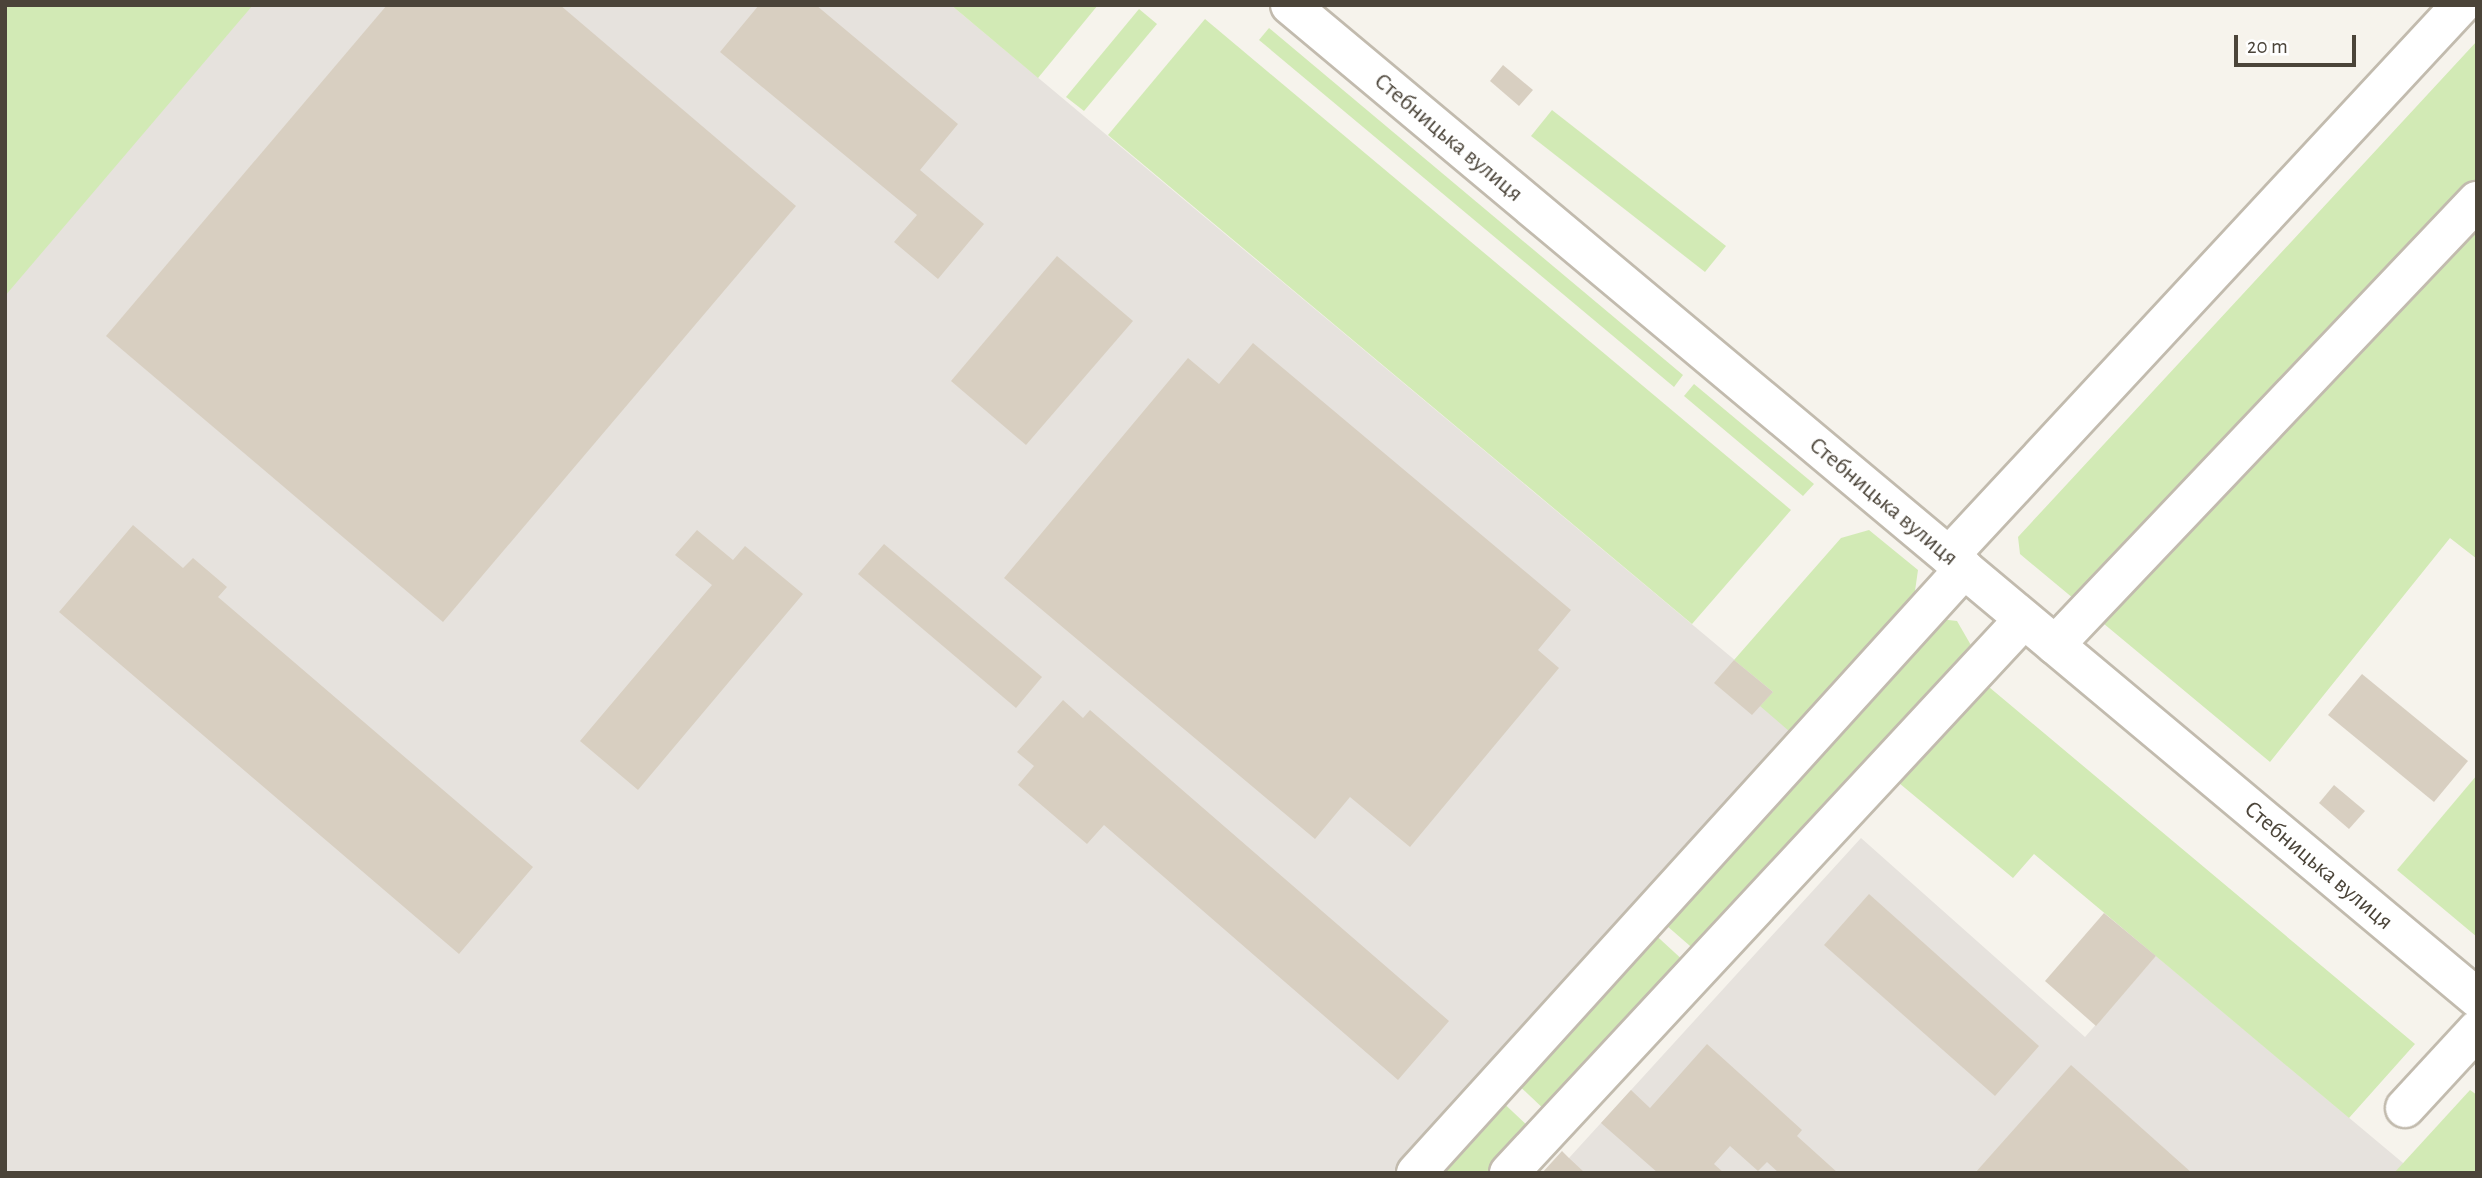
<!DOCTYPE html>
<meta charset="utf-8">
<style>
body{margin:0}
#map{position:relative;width:2482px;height:1178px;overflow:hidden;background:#f6f3ec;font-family:"Alegreya Sans",sans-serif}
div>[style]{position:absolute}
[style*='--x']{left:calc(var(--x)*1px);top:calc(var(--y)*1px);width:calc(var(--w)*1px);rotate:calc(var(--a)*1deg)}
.industrial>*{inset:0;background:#e6e2dd}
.green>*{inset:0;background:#d2eab5}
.building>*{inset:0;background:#d8cfc1}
.roads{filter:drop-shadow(2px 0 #c2bbae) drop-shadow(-2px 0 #c2bbae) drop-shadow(0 2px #c2bbae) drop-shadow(0 -2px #c2bbae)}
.minor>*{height:38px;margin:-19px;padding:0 19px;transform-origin:19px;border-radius:19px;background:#fff}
span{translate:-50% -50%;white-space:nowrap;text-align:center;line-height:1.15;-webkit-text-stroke:7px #fff;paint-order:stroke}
.street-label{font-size:24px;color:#4b4439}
.frame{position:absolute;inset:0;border:7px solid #4b4439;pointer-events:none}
.scale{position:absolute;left:2234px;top:35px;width:122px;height:32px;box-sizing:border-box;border:4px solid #4b4439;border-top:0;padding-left:9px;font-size:21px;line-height:24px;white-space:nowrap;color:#4b4439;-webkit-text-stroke:5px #fff;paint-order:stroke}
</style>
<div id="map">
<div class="industrial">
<i style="clip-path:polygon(5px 5px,951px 5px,1773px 692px,1797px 738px,1401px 1173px,5px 1173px)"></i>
<i style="clip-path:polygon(1861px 838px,2085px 1037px,2156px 956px,2415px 1173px,1542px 1173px,1569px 1158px)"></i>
</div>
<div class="green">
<i style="clip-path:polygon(5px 5px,253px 5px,5px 296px)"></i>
<i style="clip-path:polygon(951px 5px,1098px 5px,1038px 78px)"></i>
<i style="clip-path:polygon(1139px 9px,1157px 24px,1084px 111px,1066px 97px)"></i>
<i style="clip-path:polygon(1205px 19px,1791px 510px,1692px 624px,1108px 135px)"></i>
<i style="clip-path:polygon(1269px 28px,1683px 375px,1674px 387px,1259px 40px)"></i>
<i style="clip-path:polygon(2477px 41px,2477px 559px,2450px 538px,2270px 762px,2020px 554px,2018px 537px)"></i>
<i style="clip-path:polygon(1552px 110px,1726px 246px,1705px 272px,1531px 136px)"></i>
<i style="clip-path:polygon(1694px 384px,1814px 484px,1803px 496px,1684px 396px)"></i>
<i style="clip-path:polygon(1869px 530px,1918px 570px,1912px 612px,1797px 738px,1760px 706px,1773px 692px,1734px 660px,1841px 538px)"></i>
<i style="clip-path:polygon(1940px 619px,1957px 621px,1972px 647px,1697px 952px,1659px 919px)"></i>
<i style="clip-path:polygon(1983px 682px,2415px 1044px,2349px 1118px,2034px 854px,2013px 878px,1893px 778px)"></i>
<i style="clip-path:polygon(2477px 775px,2477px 937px,2397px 870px)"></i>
<i style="clip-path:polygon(1649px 929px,1686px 963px,1548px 1113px,1512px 1079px)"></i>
<i style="clip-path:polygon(2470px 1090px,2477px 1095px,2477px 1173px,2394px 1173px)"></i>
<i style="clip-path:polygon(1496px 1096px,1532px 1130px,1492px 1173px,1426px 1173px)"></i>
</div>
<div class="building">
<i style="clip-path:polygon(387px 5px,560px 5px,796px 206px,443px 622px,106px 336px)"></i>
<i style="clip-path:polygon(759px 5px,816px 5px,958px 124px,920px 170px,984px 224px,938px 279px,894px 242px,917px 215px,720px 52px)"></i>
<i style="clip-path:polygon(1503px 65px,1533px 90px,1519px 106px,1490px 81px)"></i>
<i style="clip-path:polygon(1057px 256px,1133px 321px,1026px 445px,951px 381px)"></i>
<i style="clip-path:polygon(1253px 343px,1571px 610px,1538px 650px,1559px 668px,1410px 847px,1350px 797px,1315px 839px,1004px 578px,1188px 358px,1219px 384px)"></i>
<i style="clip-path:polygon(133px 525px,183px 568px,193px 558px,227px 587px,218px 597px,533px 867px,459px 954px,59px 612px)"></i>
<i style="clip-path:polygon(697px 530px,733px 560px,745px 546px,803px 594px,638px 790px,580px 741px,712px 585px,675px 555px)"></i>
<i style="clip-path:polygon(884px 544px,1042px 677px,1016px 708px,858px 574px)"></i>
<i style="clip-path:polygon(1734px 660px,1773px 692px,1752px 715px,1714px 683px)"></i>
<i style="clip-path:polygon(2362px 674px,2468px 761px,2434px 802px,2328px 715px)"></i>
<i style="clip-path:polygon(1063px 700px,1083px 718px,1090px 710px,1449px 1021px,1398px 1080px,1104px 825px,1087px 844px,1018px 785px,1034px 766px,1017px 752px)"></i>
<i style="clip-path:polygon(2334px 785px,2365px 811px,2349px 829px,2319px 803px)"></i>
<i style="clip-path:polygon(1869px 894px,2039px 1046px,1995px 1096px,1824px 945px)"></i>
<i style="clip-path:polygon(2104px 913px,2156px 956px,2096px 1026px,2045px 981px)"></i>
<i style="clip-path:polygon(1707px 1044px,1802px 1130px,1797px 1136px,1838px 1173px,1779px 1173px,1767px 1162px,1758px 1171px,1730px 1146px,1714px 1164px,1724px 1173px,1658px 1173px,1601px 1123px,1631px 1090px,1650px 1108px)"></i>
<i style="clip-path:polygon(2071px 1065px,2192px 1173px,1975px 1173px)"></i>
<i style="clip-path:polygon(1562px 1151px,1569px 1158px,1585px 1173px,1542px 1173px)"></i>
</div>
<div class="roads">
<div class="minor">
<i style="--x:1290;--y:5;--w:1548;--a:39.91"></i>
<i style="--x:1949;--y:556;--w:752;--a:-47.1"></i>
<i style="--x:2055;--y:645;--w:613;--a:-46.46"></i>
<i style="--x:2405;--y:1108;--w:106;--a:-47.3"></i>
<i style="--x:1416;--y:1173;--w:816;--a:-47.78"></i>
<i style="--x:1509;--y:1173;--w:756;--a:-47.09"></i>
</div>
</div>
<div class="street-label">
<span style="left:1448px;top:138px;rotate:40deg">Стебницька вулиця</span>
<span style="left:1883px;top:502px;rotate:40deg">Стебницька вулиця</span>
<span style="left:2318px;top:866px;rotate:40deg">Стебницька вулиця</span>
</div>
<div class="frame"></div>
<div class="scale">20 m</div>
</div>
